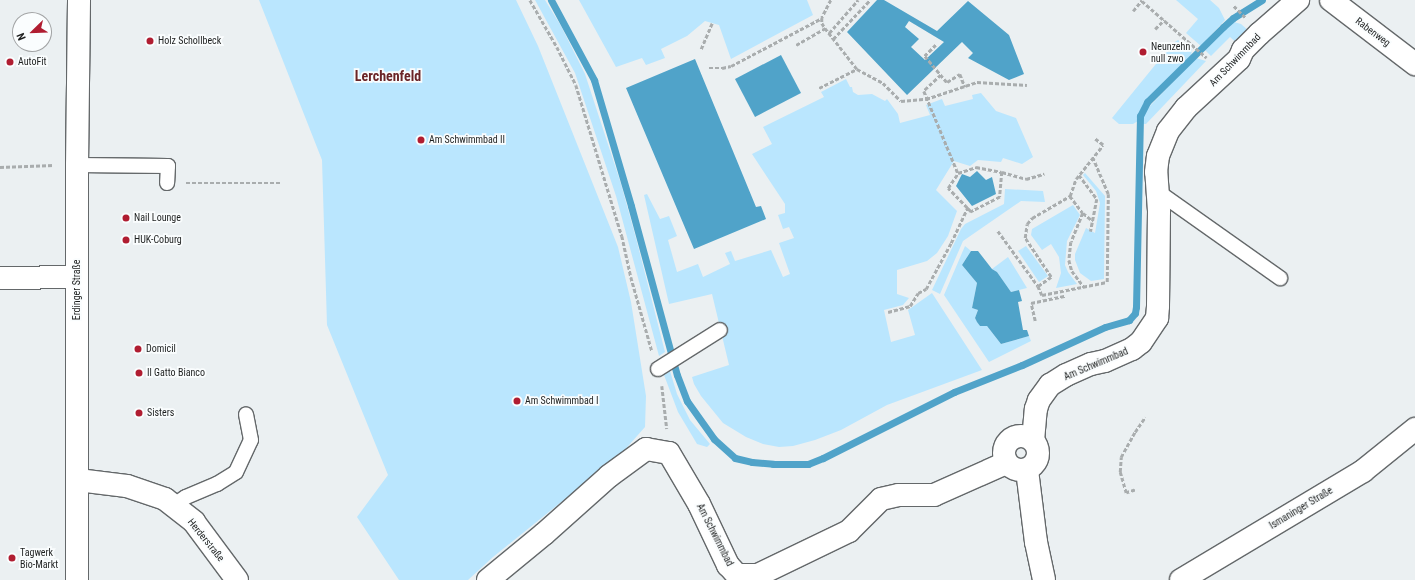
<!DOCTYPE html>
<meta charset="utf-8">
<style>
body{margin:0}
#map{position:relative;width:1415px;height:580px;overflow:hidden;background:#ebf0f2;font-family:"Roboto Condensed",sans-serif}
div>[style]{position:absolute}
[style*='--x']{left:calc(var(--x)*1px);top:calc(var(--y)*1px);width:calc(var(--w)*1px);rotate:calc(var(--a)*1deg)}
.green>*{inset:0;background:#bae6fe}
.water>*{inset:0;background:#50a3c9}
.stream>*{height:7px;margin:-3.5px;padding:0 3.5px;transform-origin:3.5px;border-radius:3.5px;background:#50a3c9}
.path>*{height:2.5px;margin-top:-1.25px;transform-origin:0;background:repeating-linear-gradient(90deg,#a9adae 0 4px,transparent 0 6px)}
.roads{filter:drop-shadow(1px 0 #64686a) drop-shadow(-1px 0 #64686a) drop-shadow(0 1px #64686a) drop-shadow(0 -1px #64686a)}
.lane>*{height:14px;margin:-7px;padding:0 7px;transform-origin:7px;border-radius:7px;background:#fff}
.street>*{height:22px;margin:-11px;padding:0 11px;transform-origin:11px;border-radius:11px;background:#fff}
.street>.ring{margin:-11px;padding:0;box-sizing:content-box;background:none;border:22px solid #fff;border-radius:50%}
.secondary>*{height:22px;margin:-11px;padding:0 11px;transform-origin:11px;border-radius:11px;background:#fff}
.dots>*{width:11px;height:11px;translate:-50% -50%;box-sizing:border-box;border:2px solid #fafdfe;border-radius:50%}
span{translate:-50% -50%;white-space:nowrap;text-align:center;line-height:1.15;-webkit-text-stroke:3.5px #fafdfe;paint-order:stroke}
.street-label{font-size:10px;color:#1d1f1f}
.poi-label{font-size:10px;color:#1d1f1f}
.left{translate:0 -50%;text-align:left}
.district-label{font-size:14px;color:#6a2427;font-weight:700}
.north{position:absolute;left:12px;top:12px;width:40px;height:40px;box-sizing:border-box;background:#fafdfe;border:1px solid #a2a4a5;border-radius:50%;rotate:247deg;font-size:11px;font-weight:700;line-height:16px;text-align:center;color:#1d1f1f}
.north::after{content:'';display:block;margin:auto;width:14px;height:18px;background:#b01d31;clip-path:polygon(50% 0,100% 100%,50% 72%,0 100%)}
</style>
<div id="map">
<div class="green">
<i style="clip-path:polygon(259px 0,516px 0,538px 46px,618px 247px,631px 302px,646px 396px,645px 427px,622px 453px,493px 557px,468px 580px,399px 580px,357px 517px,388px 475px,327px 325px,322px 160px)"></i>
<i style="clip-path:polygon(535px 0,545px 0,561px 26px,585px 74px,621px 184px,637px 242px,665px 352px,659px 356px,616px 196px,575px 73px)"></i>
<i style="clip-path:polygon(579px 0,807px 0,813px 15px,731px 59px,719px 25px,705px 21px,687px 36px,661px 49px,665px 58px,646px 65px,642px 58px,616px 67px)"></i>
<i style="clip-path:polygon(1176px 0,1210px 0,1219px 8px,1225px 20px,1201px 46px,1186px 33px,1198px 19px)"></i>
<i style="clip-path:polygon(1234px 22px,1241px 24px,1251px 33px,1239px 45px,1230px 37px,1211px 56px,1204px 49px,1229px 24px)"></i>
<i style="clip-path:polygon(1178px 40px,1192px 49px,1191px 56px,1145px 102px,1138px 121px,1133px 124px,1119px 124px,1112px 118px,1173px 43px)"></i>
<i style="clip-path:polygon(1196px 58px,1206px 61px,1146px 124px,1141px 124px,1142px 117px,1148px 108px)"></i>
<i style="clip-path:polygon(846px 79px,850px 87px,852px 87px,853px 92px,858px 95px,872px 94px,885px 101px,887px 99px,898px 114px,900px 123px,930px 115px,926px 105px,942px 99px,945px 106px,973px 99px,972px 95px,981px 93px,996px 111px,1016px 118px,1033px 157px,1022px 164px,1003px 158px,1001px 162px,978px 160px,970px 166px,954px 161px,936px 190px,957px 211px,948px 236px,937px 253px,927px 261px,897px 270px,897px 294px,909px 298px,903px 305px,884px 310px,891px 342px,915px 335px,908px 310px,932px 293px,982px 370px,887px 405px,841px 430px,815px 440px,793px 446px,779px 447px,763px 444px,746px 437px,723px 423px,701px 396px,694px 384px,692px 377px,729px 365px,712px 294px,669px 304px,644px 195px,647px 194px,660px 219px,669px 216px,677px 236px,668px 240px,677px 272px,698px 264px,703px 277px,730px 264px,725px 253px,731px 251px,735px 261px,771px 250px,783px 277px,790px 274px,779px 243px,794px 238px,789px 227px,783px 229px,778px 215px,785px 213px,785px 204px,752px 154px,772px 144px,763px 127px,824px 97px,821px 92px)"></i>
<i style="clip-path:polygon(1085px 173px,1105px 196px,1104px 279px,1091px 281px,1080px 273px,1075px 260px,1075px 254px,1086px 228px,1095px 233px,1100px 203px,1096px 191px,1083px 175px)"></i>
<i style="clip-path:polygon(1005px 189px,1043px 191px,1045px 202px,1021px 201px,963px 241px,940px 294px,932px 290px,961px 229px,965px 224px,1004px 204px)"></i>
<i style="clip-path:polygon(1073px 205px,1080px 215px,1067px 241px,1065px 265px,1068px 272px,1077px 284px,1056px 288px,1061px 273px,1059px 257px,1051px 244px,1042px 250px,1031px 235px,1032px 229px)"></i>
<i style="clip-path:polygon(965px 246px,971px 251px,962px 265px,977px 283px,972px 308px,978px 310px,975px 318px,980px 326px,987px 326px,1001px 344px,1029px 336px,1031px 341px,989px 362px,944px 295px)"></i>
<i style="clip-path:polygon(1026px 246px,1048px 276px,1039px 282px,1018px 251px)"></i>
<i style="clip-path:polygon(1008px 257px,1027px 288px,1011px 292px,997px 272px,992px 269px)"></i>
<i style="clip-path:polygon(670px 371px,677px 394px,690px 420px,710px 444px,707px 447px,697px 444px,678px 412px,664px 375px)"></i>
</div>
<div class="water">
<i style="clip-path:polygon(evenodd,877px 0,884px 0,937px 31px,968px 1px,1009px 35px,1024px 74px,1009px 80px,968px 58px,973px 53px,962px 42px,907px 95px,847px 32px,877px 0,909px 21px,944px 42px,925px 60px,911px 47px,919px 39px,905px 27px,909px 21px)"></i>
<i style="clip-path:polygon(781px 55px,801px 93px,755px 117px,735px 79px)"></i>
<i style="clip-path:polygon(695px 59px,756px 207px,761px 206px,766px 219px,694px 249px,626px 88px)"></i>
<i style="clip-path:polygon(977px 171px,986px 180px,992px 177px,996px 194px,972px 206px,956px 186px,962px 174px,970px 177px)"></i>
<i style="clip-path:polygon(971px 251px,978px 251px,992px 269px,997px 272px,1011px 292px,1019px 290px,1022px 301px,1018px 302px,1023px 330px,1027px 330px,1029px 336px,1001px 344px,987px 326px,980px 326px,977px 322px,975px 318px,978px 310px,972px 308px,977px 283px,962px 265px)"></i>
</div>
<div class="stream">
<i style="--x:551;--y:0;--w:91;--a:61.7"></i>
<i style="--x:594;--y:80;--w:131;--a:73.6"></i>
<i style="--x:631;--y:206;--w:175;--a:74.8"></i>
<i style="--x:677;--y:375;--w:28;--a:69"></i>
<i style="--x:687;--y:401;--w:47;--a:54.6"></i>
<i style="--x:714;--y:439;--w:28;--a:42"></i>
<i style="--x:735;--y:458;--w:17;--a:13"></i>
<i style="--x:752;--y:462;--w:21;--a:5"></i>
<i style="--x:773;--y:464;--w:35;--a:0"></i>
<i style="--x:808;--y:464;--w:16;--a:-22"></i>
<i style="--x:823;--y:458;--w:147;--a:-26.7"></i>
<i style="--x:954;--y:392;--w:73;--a:-21.7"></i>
<i style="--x:1022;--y:365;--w:91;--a:-24.6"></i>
<i style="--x:1105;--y:327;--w:25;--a:-16"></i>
<i style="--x:1129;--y:320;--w:9;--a:-49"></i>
<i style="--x:1135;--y:313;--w:6;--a:-81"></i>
<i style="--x:1136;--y:307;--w:191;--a:-88.8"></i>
<i style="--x:1140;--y:116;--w:16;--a:-63"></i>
<i style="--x:1147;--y:102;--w:107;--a:-44.6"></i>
<i style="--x:1223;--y:27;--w:13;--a:-42"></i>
<i style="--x:1233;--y:18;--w:34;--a:-32"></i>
</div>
<div class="path">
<i style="--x:530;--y:0;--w:54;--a:60.1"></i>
<i style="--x:557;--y:47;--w:42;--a:63.4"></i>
<i style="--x:576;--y:85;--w:158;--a:73.1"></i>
<i style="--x:622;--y:236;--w:42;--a:77.6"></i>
<i style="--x:631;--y:277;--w:77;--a:74.2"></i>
<i style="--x:831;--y:0;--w:20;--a:117"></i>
<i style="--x:822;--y:18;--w:5;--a:90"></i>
<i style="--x:822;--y:23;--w:6;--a:59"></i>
<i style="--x:825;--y:28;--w:52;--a:52"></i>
<i style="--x:857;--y:69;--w:30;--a:28"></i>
<i style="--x:883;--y:83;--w:25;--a:45"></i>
<i style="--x:901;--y:101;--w:25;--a:-5"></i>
<i style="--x:926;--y:99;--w:54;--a:-18.4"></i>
<i style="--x:977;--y:82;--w:50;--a:3.4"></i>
<i style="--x:1142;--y:1;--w:86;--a:41.2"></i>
<i style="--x:1234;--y:6;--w:16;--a:45"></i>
<i style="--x:1133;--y:11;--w:14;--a:-51"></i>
<i style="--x:1155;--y:29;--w:13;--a:-45"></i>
<i style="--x:829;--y:33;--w:44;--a:-48.7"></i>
<i style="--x:833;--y:39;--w:54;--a:-46.5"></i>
<i style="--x:796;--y:45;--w:34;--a:-30"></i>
<i style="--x:936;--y:45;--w:16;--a:135"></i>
<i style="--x:925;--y:56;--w:34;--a:50"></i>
<i style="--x:947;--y:82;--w:15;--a:-32"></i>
<i style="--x:960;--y:74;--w:14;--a:69"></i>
<i style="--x:701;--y:49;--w:28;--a:-67"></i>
<i style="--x:709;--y:68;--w:13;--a:0"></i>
<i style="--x:722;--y:68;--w:9;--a:-13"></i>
<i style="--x:731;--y:66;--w:103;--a:-27.8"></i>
<i style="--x:941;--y:75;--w:23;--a:137"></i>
<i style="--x:924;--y:91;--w:89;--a:67.5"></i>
<i style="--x:819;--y:88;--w:42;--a:-26.6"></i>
<i style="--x:0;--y:167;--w:54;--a:-2.1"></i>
<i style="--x:1002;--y:172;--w:25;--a:95"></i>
<i style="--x:1000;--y:197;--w:33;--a:153"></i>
<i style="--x:971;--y:212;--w:33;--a:-134"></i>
<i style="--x:948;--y:188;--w:18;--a:-56"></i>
<i style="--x:958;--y:173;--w:19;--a:-18"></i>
<i style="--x:976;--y:167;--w:26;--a:11"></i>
<i style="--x:1002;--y:172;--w:25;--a:16"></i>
<i style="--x:1026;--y:179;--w:19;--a:-16"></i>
<i style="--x:1079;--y:175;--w:30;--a:53"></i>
<i style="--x:1097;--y:199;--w:33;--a:101"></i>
<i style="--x:186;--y:183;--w:95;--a:0"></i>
<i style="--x:1070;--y:196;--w:21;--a:53"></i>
<i style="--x:1083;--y:213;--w:31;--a:112"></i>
<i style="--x:1071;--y:242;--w:18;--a:96"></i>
<i style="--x:1069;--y:260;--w:11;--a:75"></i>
<i style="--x:1072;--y:271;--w:20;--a:53"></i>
<i style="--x:1083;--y:213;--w:13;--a:39"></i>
<i style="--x:998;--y:231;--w:68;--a:54"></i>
<i style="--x:1038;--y:286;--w:16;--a:-35"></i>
<i style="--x:1051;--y:277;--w:47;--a:-123.7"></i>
<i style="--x:1025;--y:238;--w:14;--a:-82"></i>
<i style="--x:1027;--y:224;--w:8;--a:-50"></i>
<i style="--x:1032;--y:218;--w:44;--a:-30.1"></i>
<i style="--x:1070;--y:196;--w:18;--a:-71"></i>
<i style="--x:1076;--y:179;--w:43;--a:-51.5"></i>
<i style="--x:1103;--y:145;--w:10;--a:-143"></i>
<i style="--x:1038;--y:286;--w:10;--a:66"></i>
<i style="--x:1042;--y:295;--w:66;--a:-11.3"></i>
<i style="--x:1107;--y:282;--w:88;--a:-89.3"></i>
<i style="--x:1108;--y:194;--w:38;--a:-113"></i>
<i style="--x:888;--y:312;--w:23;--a:-15"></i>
<i style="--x:910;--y:306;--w:15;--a:-58"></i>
<i style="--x:918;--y:293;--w:9;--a:-27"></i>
<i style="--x:926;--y:289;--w:52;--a:-61.5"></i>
<i style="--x:951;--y:243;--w:40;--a:-65"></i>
<i style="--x:1035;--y:321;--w:18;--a:-103"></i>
<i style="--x:1031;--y:303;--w:35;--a:-12"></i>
<i style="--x:662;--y:386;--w:43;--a:83.4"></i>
<i style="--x:1135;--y:490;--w:9;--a:162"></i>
<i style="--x:1126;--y:493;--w:22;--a:-106"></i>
<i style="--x:1120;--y:472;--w:15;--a:-86"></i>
<i style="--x:1121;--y:457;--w:29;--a:-61"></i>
<i style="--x:1135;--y:432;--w:18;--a:-56"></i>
</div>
<div class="roads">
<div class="lane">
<i style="--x:77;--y:165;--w:91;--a:0.6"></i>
<i style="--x:168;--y:166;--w:17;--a:93"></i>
<i style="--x:1157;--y:191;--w:151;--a:35.3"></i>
<i style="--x:658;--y:369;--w:73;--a:-32.2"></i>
<i style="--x:174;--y:505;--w:14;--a:-34"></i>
<i style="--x:186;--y:497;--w:34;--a:-23"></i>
<i style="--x:217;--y:484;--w:22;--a:-32"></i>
<i style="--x:236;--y:472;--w:35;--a:-65"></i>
<i style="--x:251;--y:440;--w:26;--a:-101"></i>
</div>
<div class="street">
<i style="--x:1331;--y:0;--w:106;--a:37.3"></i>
<i style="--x:0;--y:278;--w:77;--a:-0.7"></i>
<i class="ring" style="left:1004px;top:436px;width:12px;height:12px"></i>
<i style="--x:1033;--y:441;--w:32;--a:-85"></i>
<i style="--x:1036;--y:409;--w:9;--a:-72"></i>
<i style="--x:1039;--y:400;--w:19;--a:-54"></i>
<i style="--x:1050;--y:385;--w:19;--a:-32"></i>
<i style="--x:1066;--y:375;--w:27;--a:-24"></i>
<i style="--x:1091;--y:364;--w:14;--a:-12"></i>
<i style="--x:1105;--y:361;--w:30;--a:-24"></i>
<i style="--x:1132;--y:349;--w:11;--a:-38"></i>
<i style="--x:1141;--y:342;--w:29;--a:-56"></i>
<i style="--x:1157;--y:318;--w:12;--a:-85"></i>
<i style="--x:1158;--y:306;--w:95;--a:-89.4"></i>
<i style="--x:1159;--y:211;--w:39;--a:-94"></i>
<i style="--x:1156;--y:172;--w:16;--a:-83"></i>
<i style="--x:1158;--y:156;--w:27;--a:-68"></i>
<i style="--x:1168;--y:131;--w:29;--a:-52"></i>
<i style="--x:1186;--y:108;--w:72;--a:-42.8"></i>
<i style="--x:1239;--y:59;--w:10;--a:-66"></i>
<i style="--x:1243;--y:50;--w:23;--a:-45"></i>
<i style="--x:1259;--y:34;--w:52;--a:-41.1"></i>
<i style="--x:1027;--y:470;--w:73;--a:82.9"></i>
<i style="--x:1036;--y:542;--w:39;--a:78"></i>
<i style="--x:78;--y:480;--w:49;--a:7"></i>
<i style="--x:127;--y:486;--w:40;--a:18.9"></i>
<i style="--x:165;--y:499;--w:37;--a:38"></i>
<i style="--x:194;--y:522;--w:72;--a:53.4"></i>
<i style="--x:488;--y:580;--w:72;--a:-39.4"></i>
<i style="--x:544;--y:534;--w:87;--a:-41.7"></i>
<i style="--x:609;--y:476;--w:46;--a:-36.1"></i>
<i style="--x:646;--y:449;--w:23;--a:10"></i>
<i style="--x:669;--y:453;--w:59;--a:59.5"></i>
<i style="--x:699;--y:504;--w:68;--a:64.6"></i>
<i style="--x:728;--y:565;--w:13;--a:48"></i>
<i style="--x:737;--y:575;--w:21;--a:0"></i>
<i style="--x:758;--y:575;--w:101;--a:-25.8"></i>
<i style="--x:849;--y:531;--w:45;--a:-45"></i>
<i style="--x:881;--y:499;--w:18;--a:-13"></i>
<i style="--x:899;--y:495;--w:35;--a:0"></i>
<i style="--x:934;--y:495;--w:79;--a:-24"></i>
</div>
<div class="secondary">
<i style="--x:77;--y:580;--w:415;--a:-90"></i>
<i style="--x:77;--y:165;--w:165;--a:-89.3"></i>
<i style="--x:1181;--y:580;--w:212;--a:-30.9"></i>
<i style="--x:1363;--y:471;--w:67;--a:-38.9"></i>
</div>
</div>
<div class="dots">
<i style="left:150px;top:41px;background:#b01d31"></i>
<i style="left:1143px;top:52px;background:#b01d31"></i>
<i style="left:10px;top:62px;background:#b01d31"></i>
<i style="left:421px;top:140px;background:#b01d31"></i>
<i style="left:126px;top:218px;background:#b01d31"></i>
<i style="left:126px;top:240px;background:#b01d31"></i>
<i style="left:138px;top:349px;background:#b01d31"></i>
<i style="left:139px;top:373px;background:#b01d31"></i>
<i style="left:517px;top:401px;background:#b01d31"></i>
<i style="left:139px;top:413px;background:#b01d31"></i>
<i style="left:12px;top:558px;background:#b01d31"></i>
</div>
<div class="street-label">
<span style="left:1373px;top:32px;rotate:37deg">Rabenweg</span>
<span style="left:1235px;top:60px;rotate:-46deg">Am Schwimmbad</span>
<span style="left:77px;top:290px;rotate:-90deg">Erdinger Straße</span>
<span style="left:1096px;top:364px;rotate:-23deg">Am Schwimmbad</span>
<span style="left:1301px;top:508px;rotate:-31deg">Ismaninger Straße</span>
<span style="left:715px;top:535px;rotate:63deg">Am Schwimmbad</span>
<span style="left:206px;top:540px;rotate:51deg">Herderstraße</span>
</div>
<div class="poi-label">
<span class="left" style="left:158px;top:41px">Holz Schollbeck</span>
<span class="left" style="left:1151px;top:52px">Neunzehn<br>null zwo</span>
<span class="left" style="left:18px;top:62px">AutoFit</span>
<span class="left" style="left:429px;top:140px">Am Schwimmbad II</span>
<span class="left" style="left:134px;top:218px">Nail Lounge</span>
<span class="left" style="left:134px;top:240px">HUK-Coburg</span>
<span class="left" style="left:146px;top:349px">Domicil</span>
<span class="left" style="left:147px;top:373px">Il Gatto Bianco</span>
<span class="left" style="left:525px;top:401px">Am Schwimmbad I</span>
<span class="left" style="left:147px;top:413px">Sisters</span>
<span class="left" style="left:20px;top:558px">Tagwerk<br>Bio-Markt</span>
</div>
<div class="district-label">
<span style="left:388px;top:76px">Lerchenfeld</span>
</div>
<div class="north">N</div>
</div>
